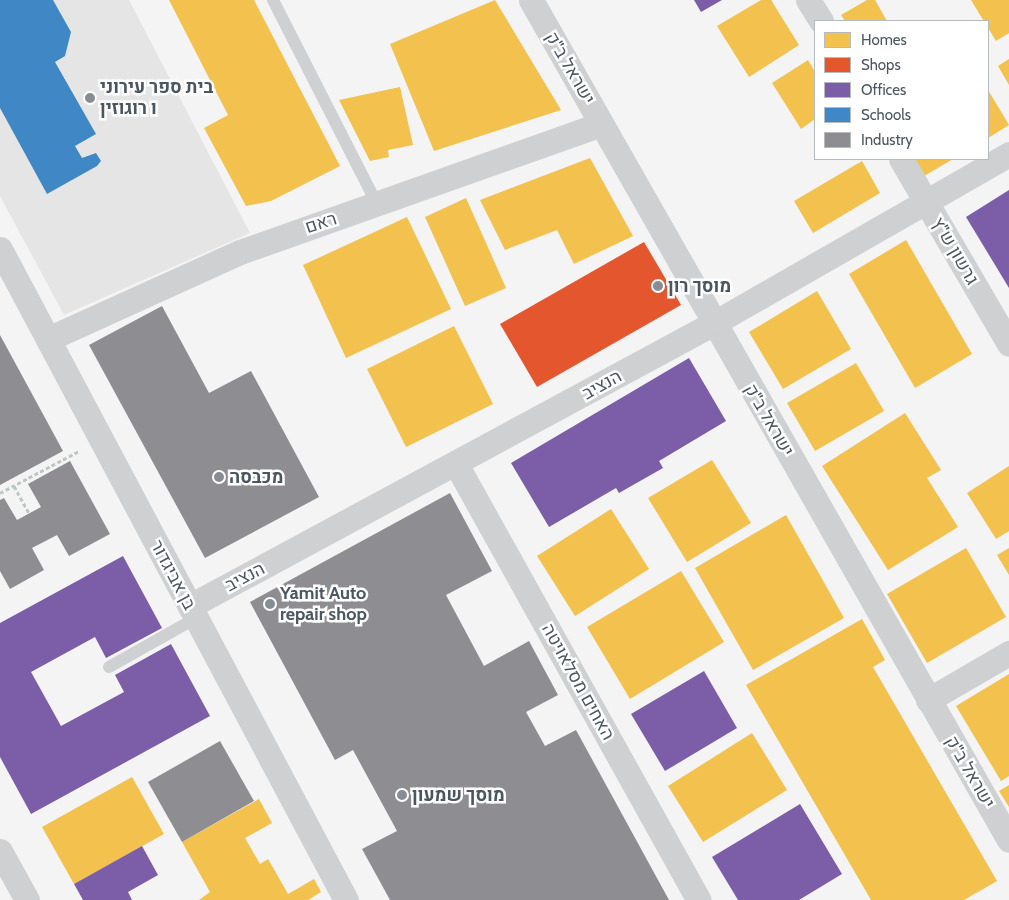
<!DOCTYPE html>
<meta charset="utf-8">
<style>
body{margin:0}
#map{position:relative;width:1009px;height:900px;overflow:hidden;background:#f4f4f4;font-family:Cabin,Heebo,sans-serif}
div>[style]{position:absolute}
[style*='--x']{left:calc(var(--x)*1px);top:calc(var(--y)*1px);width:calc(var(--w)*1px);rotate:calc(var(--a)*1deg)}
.education>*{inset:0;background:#e6e5e6}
.homes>*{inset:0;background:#f2c14e}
.shops>*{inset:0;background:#e4572e}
.offices>*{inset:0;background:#7b5ea7}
.schools>*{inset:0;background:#3f88c5}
.industry>*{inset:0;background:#8d8d92}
.path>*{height:3px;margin-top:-1.5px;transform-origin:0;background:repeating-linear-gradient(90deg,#bcc7c4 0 4px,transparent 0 6.5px)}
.lane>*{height:12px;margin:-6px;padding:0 6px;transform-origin:6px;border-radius:6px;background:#ced0d2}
.street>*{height:25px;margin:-12.5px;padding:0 12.5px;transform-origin:12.5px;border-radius:12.5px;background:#ced0d2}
.dots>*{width:14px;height:14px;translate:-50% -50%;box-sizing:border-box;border:2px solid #fff;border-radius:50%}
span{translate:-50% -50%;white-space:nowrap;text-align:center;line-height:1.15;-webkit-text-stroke:5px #fff;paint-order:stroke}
.street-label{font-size:18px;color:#4a5661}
.poi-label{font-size:18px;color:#4a5661;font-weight:700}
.left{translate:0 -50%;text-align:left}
.legend{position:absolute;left:814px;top:20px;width:175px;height:140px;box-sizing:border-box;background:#fff;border:1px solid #b7bbc0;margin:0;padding:6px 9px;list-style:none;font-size:15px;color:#4a5661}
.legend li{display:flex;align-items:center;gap:10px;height:25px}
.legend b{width:25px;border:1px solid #b7bbc0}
</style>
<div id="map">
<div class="education">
<i style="clip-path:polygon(0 0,129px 0,250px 233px,64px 315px,0 196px)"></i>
</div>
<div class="homes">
<i style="clip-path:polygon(169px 0,254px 0,340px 166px,271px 201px,246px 206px,204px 128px,228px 115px)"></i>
<i style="clip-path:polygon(495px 0,561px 110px,434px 151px,390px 44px)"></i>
<i style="clip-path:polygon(761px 0,771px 0,799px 45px,749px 77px,717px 26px)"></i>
<i style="clip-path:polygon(867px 0,875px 0,887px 21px,845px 21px,841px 15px)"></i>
<i style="clip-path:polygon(971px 0,1009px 0,1009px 33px,996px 41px)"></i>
<i style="clip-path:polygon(1009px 59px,1009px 85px,998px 66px)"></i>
<i style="clip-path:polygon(808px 60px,815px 72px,815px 119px,801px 129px,772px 83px)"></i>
<i style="clip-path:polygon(400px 87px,413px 145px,388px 150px,389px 157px,370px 161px,339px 100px)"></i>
<i style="clip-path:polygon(988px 90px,1009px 125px,988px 138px)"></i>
<i style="clip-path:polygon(590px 158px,633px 236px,574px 264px,557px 230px,505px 250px,480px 200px)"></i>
<i style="clip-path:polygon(914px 159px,953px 159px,924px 176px)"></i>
<i style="clip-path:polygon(862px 161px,880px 193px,813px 233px,794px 201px)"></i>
<i style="clip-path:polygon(466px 198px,506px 288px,465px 306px,425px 217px)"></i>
<i style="clip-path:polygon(407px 217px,451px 309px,346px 358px,303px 265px)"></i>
<i style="clip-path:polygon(906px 240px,972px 354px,915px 388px,849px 274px)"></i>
<i style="clip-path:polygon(817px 291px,851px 349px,783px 389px,749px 332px)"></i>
<i style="clip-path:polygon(454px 326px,493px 404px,406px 447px,367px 369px)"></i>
<i style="clip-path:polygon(856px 363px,884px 411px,815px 451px,787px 403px)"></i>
<i style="clip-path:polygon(905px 413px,941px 470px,927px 478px,958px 527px,888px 570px,822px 466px)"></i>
<i style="clip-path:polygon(712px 460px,751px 523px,687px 562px,648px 498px)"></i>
<i style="clip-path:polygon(1009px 466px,1009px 531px,996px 539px,967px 493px)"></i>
<i style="clip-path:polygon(611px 509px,649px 569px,575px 616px,537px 556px)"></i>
<i style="clip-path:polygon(786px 515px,844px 618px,753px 670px,695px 568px)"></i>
<i style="clip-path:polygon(966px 548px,1006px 617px,927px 663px,887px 594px)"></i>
<i style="clip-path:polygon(1009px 548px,1009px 575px,997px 555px)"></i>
<i style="clip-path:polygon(681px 571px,724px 642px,630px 699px,587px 627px)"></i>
<i style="clip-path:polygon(862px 619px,885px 660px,873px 667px,997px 881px,964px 900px,871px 900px,746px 685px)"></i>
<i style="clip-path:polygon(1009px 674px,1009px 776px,1001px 781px,956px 706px)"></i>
<i style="clip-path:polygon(752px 733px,787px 790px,703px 842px,668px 786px)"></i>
<i style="clip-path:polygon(132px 777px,164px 834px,74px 884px,42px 827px)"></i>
<i style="clip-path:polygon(1009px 785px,1009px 807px,999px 791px)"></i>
<i style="clip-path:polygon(259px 799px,272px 823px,245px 838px,260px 864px,268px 859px,288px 894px,314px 879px,321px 892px,308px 900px,199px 900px,210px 892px,182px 842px)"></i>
</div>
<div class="shops">
<i style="clip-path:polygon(644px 242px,681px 305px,537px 387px,500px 324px)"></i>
</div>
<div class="offices">
<i style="clip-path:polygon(694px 0,722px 0,701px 12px)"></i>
<i style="clip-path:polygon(1009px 190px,1009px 288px,966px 217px)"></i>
<i style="clip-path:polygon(689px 358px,726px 421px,659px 461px,663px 468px,619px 493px,616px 488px,549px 527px,511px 463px)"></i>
<i style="clip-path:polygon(123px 556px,162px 628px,106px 658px,95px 637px,31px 672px,61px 726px,124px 692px,115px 675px,171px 644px,210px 716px,31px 814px,0 757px,0 623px)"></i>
<i style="clip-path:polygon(704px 671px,737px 728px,665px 771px,631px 714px)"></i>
<i style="clip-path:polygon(800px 804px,842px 874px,799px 900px,738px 900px,712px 857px)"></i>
<i style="clip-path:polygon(142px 846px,158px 875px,128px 892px,132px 900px,83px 900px,74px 884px)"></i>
</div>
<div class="schools">
<i style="clip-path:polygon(0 0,53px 0,71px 32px,65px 56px,55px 62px,96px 134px,75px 146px,82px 158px,96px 153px,101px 161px,97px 166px,47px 194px,0 108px)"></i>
</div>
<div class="industry">
<i style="clip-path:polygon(162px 306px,209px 393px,251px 371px,319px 497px,205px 558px,89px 345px)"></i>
<i style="clip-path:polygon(0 335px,63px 451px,0 485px)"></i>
<i style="clip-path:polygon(70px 461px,110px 534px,69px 556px,57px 535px,32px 548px,44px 570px,10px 589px,0 571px,0 500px,4px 498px,17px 520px,41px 507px,28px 484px)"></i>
<i style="clip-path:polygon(450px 493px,492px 571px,446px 595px,484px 666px,529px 641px,558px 695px,526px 712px,545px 746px,576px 730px,669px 900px,390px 900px,362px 849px,397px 831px,353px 750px,335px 760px,250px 602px)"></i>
<i style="clip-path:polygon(220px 741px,254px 801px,182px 842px,148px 782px)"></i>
</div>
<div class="path">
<i style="--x:14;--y:486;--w:31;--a:61"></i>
<i style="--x:0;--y:493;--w:89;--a:-28"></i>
</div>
<div class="lane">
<i style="--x:273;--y:0;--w:229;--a:63"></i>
<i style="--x:109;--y:667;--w:100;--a:-29.4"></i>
</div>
<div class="street">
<i style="--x:531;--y:0;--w:966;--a:60.36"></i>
<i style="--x:808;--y:0;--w:25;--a:58"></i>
<i style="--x:901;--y:159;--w:214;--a:59.7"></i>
<i style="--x:0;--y:249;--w:737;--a:62.01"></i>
<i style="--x:48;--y:339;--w:211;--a:-24.4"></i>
<i style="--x:240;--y:252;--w:383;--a:-19.5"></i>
<i style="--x:456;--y:464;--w:499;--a:60.9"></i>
<i style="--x:190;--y:606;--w:596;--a:-28.37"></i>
<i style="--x:714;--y:323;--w:340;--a:-29.8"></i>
<i style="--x:928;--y:700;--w:94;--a:-30.1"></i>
<i style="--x:0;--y:851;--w:56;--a:61.1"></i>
</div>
<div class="dots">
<i style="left:90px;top:98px;background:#868d94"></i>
<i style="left:658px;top:286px;background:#868d94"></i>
<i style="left:219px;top:477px;background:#868d94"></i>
<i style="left:270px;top:604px;background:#868d94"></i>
<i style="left:402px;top:795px;background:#868d94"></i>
</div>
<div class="street-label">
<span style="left:570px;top:68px;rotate:60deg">ישראל ב"ק</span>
<span style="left:321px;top:223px;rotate:-18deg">ראם</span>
<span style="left:955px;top:251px;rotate:60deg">גרשון ש"ץ</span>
<span style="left:602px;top:385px;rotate:-29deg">הנציב</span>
<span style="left:769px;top:420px;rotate:60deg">ישראל ב"ק</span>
<span style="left:173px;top:575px;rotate:62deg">בן אביגדור</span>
<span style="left:245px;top:577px;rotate:-28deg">הנציב</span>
<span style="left:578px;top:682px;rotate:61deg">האחים מסלאויטה</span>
<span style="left:970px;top:772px;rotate:60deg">ישראל ב"ק</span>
</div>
<div class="poi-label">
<span class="left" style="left:100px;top:98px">בית ספר עירוני<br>ו רוגוזין</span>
<span class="left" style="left:668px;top:286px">מוסך רון</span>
<span class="left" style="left:229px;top:477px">מכבסה</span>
<span class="left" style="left:280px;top:604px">Yamit Auto<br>repair shop</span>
<span class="left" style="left:412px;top:795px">מוסך שמעון</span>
</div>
<ul class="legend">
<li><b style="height:14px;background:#f2c14e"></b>Homes</li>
<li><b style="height:14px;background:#e4572e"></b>Shops</li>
<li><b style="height:14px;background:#7b5ea7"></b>Offices</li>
<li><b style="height:14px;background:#3f88c5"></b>Schools</li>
<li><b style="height:14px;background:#8d8d92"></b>Industry</li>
</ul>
</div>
